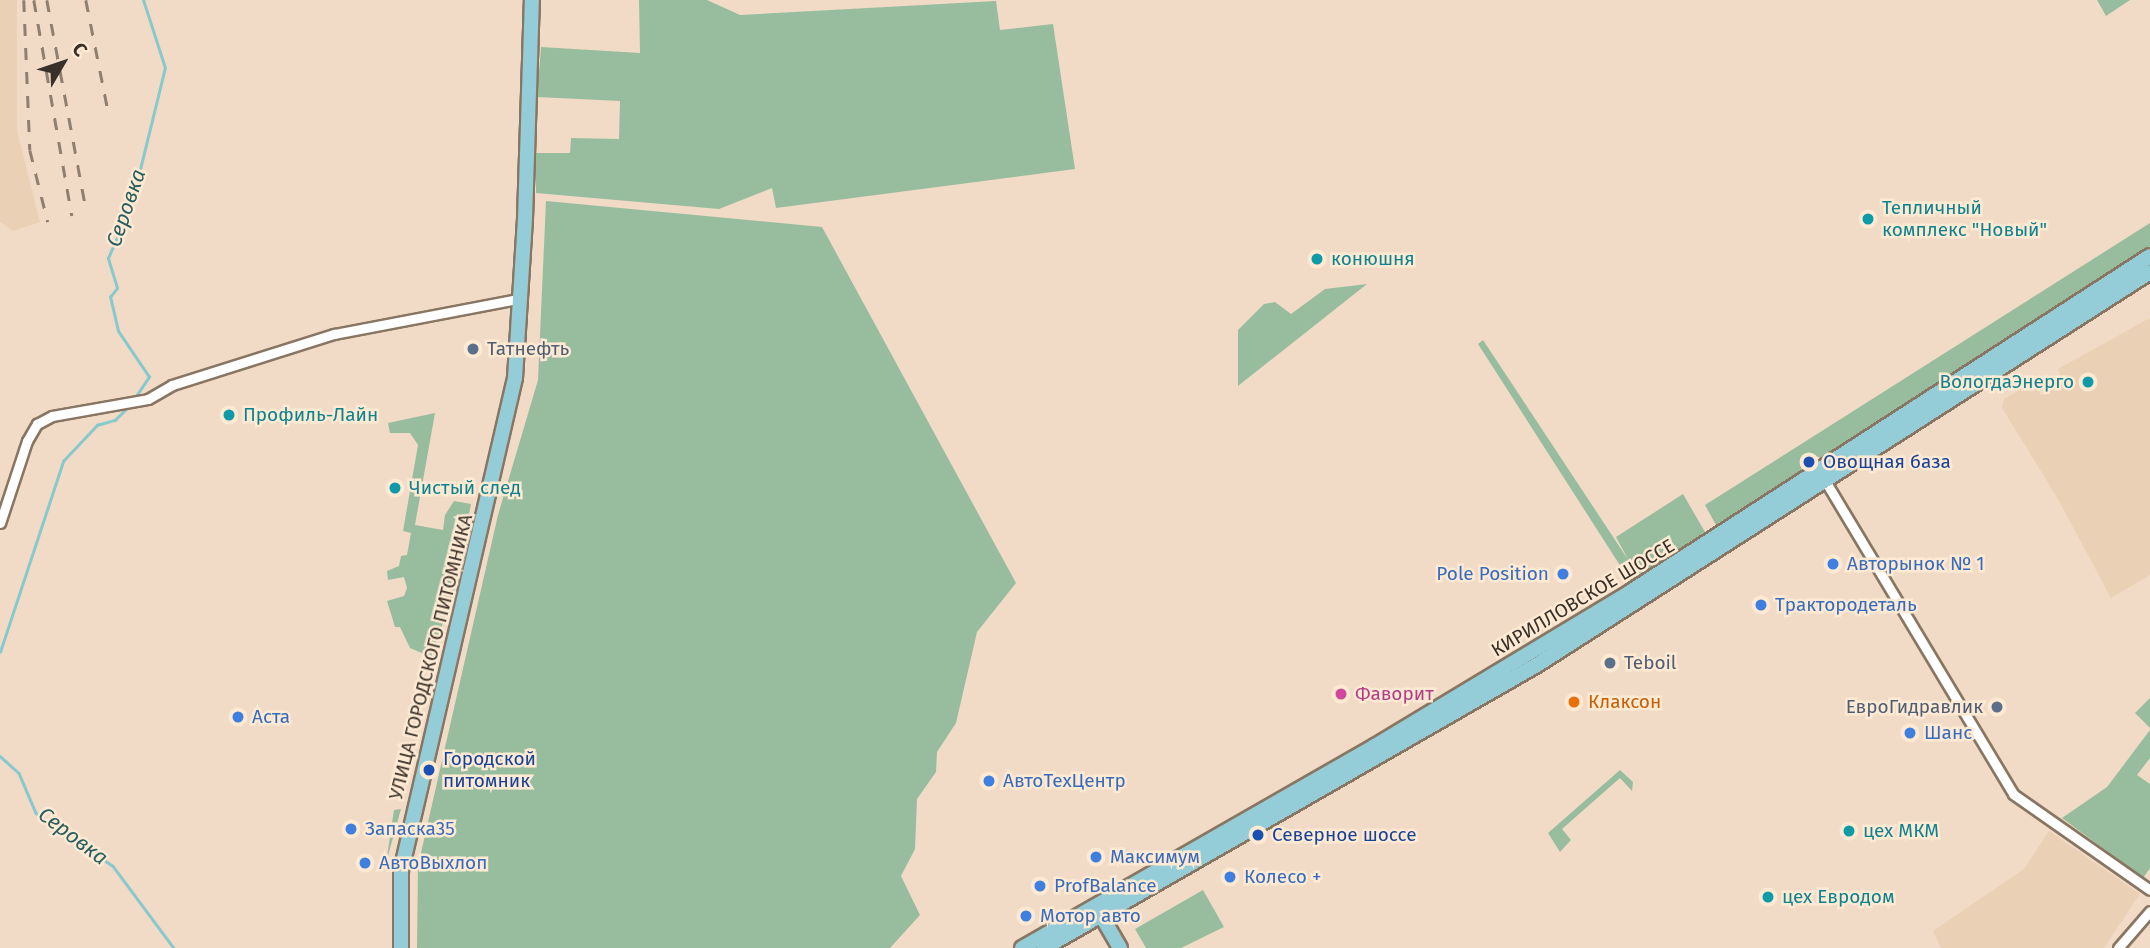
<!DOCTYPE html>
<meta charset="utf-8">
<style>
body{margin:0}
#map{position:relative;width:2150px;height:948px;overflow:hidden;background:#f1dbc6;font-family:"Fira Sans",sans-serif}
div>[style]{position:absolute}
[style*='--x']{left:calc(var(--x)*1px);top:calc(var(--y)*1px);width:calc(var(--w)*1px);rotate:calc(var(--a)*1deg)}
.built>*{inset:0;background:#ead0b5}
.green>*{inset:0;background:#98bd9e}
.stream>*{height:2.5px;margin:-1.25px;padding:0 1.25px;transform-origin:1.25px;border-radius:1.25px;background:#88c9cd}
.roads{filter:drop-shadow(2px 0 #897662) drop-shadow(-2px 0 #897662) drop-shadow(0 2px #897662) drop-shadow(0 -2px #897662)}
.street>*{height:9px;margin:-4.5px;padding:0 4.5px;transform-origin:4.5px;border-radius:4.5px;background:#fff}
.primary>*{height:14px;margin:-7px;padding:0 7px;transform-origin:7px;border-radius:7px;background:#94cdd7}
.rail>*{height:2.5px;margin-top:-1.25px;transform-origin:0;background:repeating-linear-gradient(90deg,#8e7f71 0 12px,transparent 0 24px)}
.dots>*{width:19px;height:19px;translate:-50% -50%;box-sizing:border-box;border:4px solid #fee9d3;border-radius:50%}
span{translate:-50% -50%;white-space:nowrap;text-align:center;line-height:1.15;-webkit-text-stroke:5px #fee9d3;paint-order:stroke}
.culture-label{font-size:19px;color:#0d838f}
.left{translate:0 -50%;text-align:left}
.right{translate:-100% -50%;text-align:right}
.service-label{font-size:19px;color:#4e5e75}
.transit-label{font-size:19px;color:#164399}
.shop-label{font-size:19px;color:#366cbe}
.street-label{font-size:19px;color:#393129}
.hotel-label{font-size:19px;color:#b23c85}
.food-label{font-size:19px;color:#c56008}
.water-label{font-size:21px;color:#275e61;font-style:italic}
.north{position:absolute;left:28px;top:28px;width:70px;height:70px;-webkit-text-stroke:5px #fee9d3;paint-order:stroke;rotate:51deg;font-size:19px;font-weight:700;line-height:28px;text-align:center;color:#393129}
.north::after{content:'';display:block;margin:auto;width:24px;height:32px;background:#393129;clip-path:polygon(50% 0,100% 100%,50% 72%,0 100%)}
</style>
<div id="map">
<div class="built">
<i style="clip-path:polygon(0 0,17px 0,17px 130px,40px 222px,13px 231px,0 222px)"></i>
<i style="clip-path:polygon(2150px 318px,2150px 575px,2111px 598px,2058px 499px,2002px 408px,2004px 399px,2034px 382px,2041px 395px,2063px 382px,2058px 369px)"></i>
<i style="clip-path:polygon(2049px 831px,2140px 894px,2104px 948px,1941px 948px,1933px 931px,2024px 869px)"></i>
</div>
<div class="green">
<i style="clip-path:polygon(639px 0,707px 0,740px 15px,996px 1px,1000px 30px,1053px 24px,1075px 169px,776px 208px,772px 188px,719px 209px,536px 193px,536px 153px,570px 153px,571px 138px,619px 139px,620px 101px,537px 97px,541px 47px,640px 53px)"></i>
<i style="clip-path:polygon(2097px 0,2130px 0,2106px 16px)"></i>
<i style="clip-path:polygon(546px 201px,822px 227px,1016px 583px,977px 632px,956px 723px,937px 752px,936px 772px,917px 799px,915px 849px,901px 876px,920px 915px,890px 948px,417px 948px,418px 866px,498px 515px,538px 380px)"></i>
<i style="clip-path:polygon(2150px 223px,2150px 246px,1821px 458px,1808px 453px,1800px 459px,1802px 470px,1716px 525px,1705px 505px)"></i>
<i style="clip-path:polygon(1367px 284px,1238px 386px,1238px 330px,1264px 304px,1275px 302px,1291px 314px,1325px 289px)"></i>
<i style="clip-path:polygon(1483px 340px,1629px 561px,1616px 537px,1683px 494px,1705px 532px,1630px 581px,1478px 344px)"></i>
<i style="clip-path:polygon(435px 413px,415px 525px,443px 530px,445px 515px,454px 501px,471px 504px,454px 592px,431px 657px,410px 648px,400px 627px,395px 627px,387px 601px,404px 596px,407px 588px,404px 577px,388px 580px,387px 571px,399px 566px,401px 556px,407px 555px,411px 533px,403px 531px,418px 445px,410px 433px,390px 433px,388px 423px)"></i>
<i style="clip-path:polygon(2150px 698px,2150px 728px,2135px 713px)"></i>
<i style="clip-path:polygon(2150px 730px,2150px 758px,2137px 775px,2150px 784px,2150px 868px,2143px 878px,2062px 818px,2107px 787px)"></i>
<i style="clip-path:polygon(1620px 770px,1633px 782px,1632px 791px,1620px 778px,1562px 829px,1571px 840px,1560px 852px,1548px 833px)"></i>
<i style="clip-path:polygon(401px 809px,386px 863px,394px 810px)"></i>
<i style="clip-path:polygon(1203px 890px,1224px 927px,1181px 948px,1146px 948px,1135px 929px)"></i>
</div>
<div class="stream">
<i style="--x:134;--y:399;--w:27;--a:-56"></i>
<i style="--x:149;--y:377;--w:55;--a:-124"></i>
<i style="--x:118;--y:331;--w:35;--a:-103"></i>
<i style="--x:110;--y:297;--w:11;--a:-52"></i>
<i style="--x:117;--y:288;--w:31;--a:-107"></i>
<i style="--x:108;--y:258;--w:57;--a:-66.1"></i>
<i style="--x:131;--y:206;--w:142;--a:-76.2"></i>
<i style="--x:165;--y:68;--w:71;--a:-107.9"></i>
<i style="--x:0;--y:652;--w:201;--a:-71.7"></i>
<i style="--x:63;--y:461;--w:50;--a:-46.6"></i>
<i style="--x:97;--y:425;--w:19;--a:-16"></i>
<i style="--x:115;--y:420;--w:23;--a:-45"></i>
<i style="--x:0;--y:756;--w:25;--a:42"></i>
<i style="--x:19;--y:773;--w:43;--a:67"></i>
<i style="--x:36;--y:813;--w:93;--a:34.5"></i>
<i style="--x:113;--y:866;--w:102;--a:53.4"></i>
</div>
<div class="roads">
<div class="street">
<i style="--x:1824;--y:479;--w:367;--a:59"></i>
<i style="--x:2013;--y:794;--w:167;--a:35"></i>
<i style="--x:0;--y:523;--w:86;--a:-71.8"></i>
<i style="--x:27;--y:441;--w:20;--a:-60"></i>
<i style="--x:37;--y:424;--w:17;--a:-28"></i>
<i style="--x:52;--y:416;--w:97;--a:-10"></i>
<i style="--x:148;--y:399;--w:28;--a:-30"></i>
<i style="--x:172;--y:385;--w:170;--a:-17.5"></i>
<i style="--x:334;--y:334;--w:191;--a:-10.8"></i>
<i style="--x:2118;--y:948;--w:49;--a:-49.1"></i>
</div>
<div class="primary">
<i style="--x:1098;--y:910;--w:44;--a:59.9"></i>
<i style="--x:401;--y:948;--w:77;--a:-90"></i>
<i style="--x:401;--y:871;--w:506;--a:-76.98"></i>
<i style="--x:515;--y:378;--w:159;--a:-86.4"></i>
<i style="--x:525;--y:219;--w:219;--a:-88.2"></i>
<i style="--x:1022;--y:948;--w:407;--a:-29.8"></i>
<i style="--x:1375;--y:746;--w:298;--a:-31.1"></i>
<i style="--x:1630;--y:592;--w:619;--a:-32.87"></i>
<i style="--x:1044;--y:948;--w:568;--a:-29.86"></i>
<i style="--x:1537;--y:665;--w:728;--a:-32.66"></i>
</div>
</div>
<div class="rail">
<i style="--x:24;--y:0;--w:150;--a:87.7"></i>
<i style="--x:30;--y:150;--w:74;--a:76"></i>
<i style="--x:34;--y:0;--w:219;--a:80"></i>
<i style="--x:47;--y:0;--w:208;--a:79.4"></i>
<i style="--x:86;--y:0;--w:117;--a:78.7"></i>
</div>
<div class="dots">
<i style="left:1868px;top:219px;background:#0f9aa8"></i>
<i style="left:1317px;top:259px;background:#0f9aa8"></i>
<i style="left:473px;top:349px;background:#5c6f8a"></i>
<i style="left:2088px;top:382px;background:#0f9aa8"></i>
<i style="left:229px;top:415px;background:#0f9aa8"></i>
<i style="left:1809px;top:462px;background:#1a4fb4"></i>
<i style="left:395px;top:488px;background:#0f9aa8"></i>
<i style="left:1833px;top:564px;background:#3f7fe0"></i>
<i style="left:1563px;top:574px;background:#3f7fe0"></i>
<i style="left:1761px;top:605px;background:#3f7fe0"></i>
<i style="left:1610px;top:663px;background:#5c6f8a"></i>
<i style="left:1341px;top:694px;background:#d1479c"></i>
<i style="left:1574px;top:702px;background:#e8710a"></i>
<i style="left:1997px;top:707px;background:#5c6f8a"></i>
<i style="left:238px;top:717px;background:#3f7fe0"></i>
<i style="left:1910px;top:733px;background:#3f7fe0"></i>
<i style="left:429px;top:770px;background:#1a4fb4"></i>
<i style="left:989px;top:781px;background:#3f7fe0"></i>
<i style="left:351px;top:829px;background:#3f7fe0"></i>
<i style="left:1849px;top:831px;background:#0f9aa8"></i>
<i style="left:1258px;top:835px;background:#1a4fb4"></i>
<i style="left:1096px;top:857px;background:#3f7fe0"></i>
<i style="left:365px;top:863px;background:#3f7fe0"></i>
<i style="left:1230px;top:877px;background:#3f7fe0"></i>
<i style="left:1040px;top:886px;background:#3f7fe0"></i>
<i style="left:1768px;top:897px;background:#0f9aa8"></i>
<i style="left:1026px;top:916px;background:#3f7fe0"></i>
</div>
<div class="culture-label">
<span class="left" style="left:1882px;top:219px">Тепличный<br>комплекс "Новый"</span>
<span class="left" style="left:1331px;top:259px">конюшня</span>
<span class="right" style="left:2074px;top:382px">ВологдаЭнерго</span>
<span class="left" style="left:243px;top:415px">Профиль-Лайн</span>
<span class="left" style="left:409px;top:488px">Чистый след</span>
<span class="left" style="left:1863px;top:831px">цех МКМ</span>
<span class="left" style="left:1782px;top:897px">цех Евродом</span>
</div>
<div class="service-label">
<span class="left" style="left:487px;top:349px">Татнефть</span>
<span class="left" style="left:1624px;top:663px">Teboil</span>
<span class="right" style="left:1983px;top:707px">ЕвроГидравлик</span>
</div>
<div class="transit-label">
<span class="left" style="left:1823px;top:462px">Овощная база</span>
<span class="left" style="left:443px;top:770px">Городской<br>питомник</span>
<span class="left" style="left:1272px;top:835px">Северное шоссе</span>
</div>
<div class="shop-label">
<span class="left" style="left:1847px;top:564px">Авторынок № 1</span>
<span class="right" style="left:1549px;top:574px">Pole Position</span>
<span class="left" style="left:1775px;top:605px">Трактородеталь</span>
<span class="left" style="left:252px;top:717px">Аста</span>
<span class="left" style="left:1924px;top:733px">Шанс</span>
<span class="left" style="left:1003px;top:781px">АвтоТехЦентр</span>
<span class="left" style="left:365px;top:829px">Запаска35</span>
<span class="left" style="left:1110px;top:857px">Максимум</span>
<span class="left" style="left:379px;top:863px">АвтоВыхлоп</span>
<span class="left" style="left:1244px;top:877px">Колесо +</span>
<span class="left" style="left:1054px;top:886px">ProfBalance</span>
<span class="left" style="left:1040px;top:916px">Мотор авто</span>
</div>
<div class="street-label">
<span style="left:1583px;top:598px;rotate:-31deg">КИРИЛЛОВСКОЕ ШОССЕ</span>
<span style="left:431px;top:657px;rotate:-76deg">УЛИЦА ГОРОДСКОГО ПИТОМНИКА</span>
</div>
<div class="hotel-label">
<span class="left" style="left:1355px;top:694px">Фаворит</span>
</div>
<div class="food-label">
<span class="left" style="left:1588px;top:702px">Клаксон</span>
</div>
<div class="water-label">
<span style="left:126px;top:208px;rotate:-71deg">Серовка</span>
<span style="left:73px;top:836px;rotate:37deg">Серовка</span>
</div>
<div class="north">С</div>
</div>
